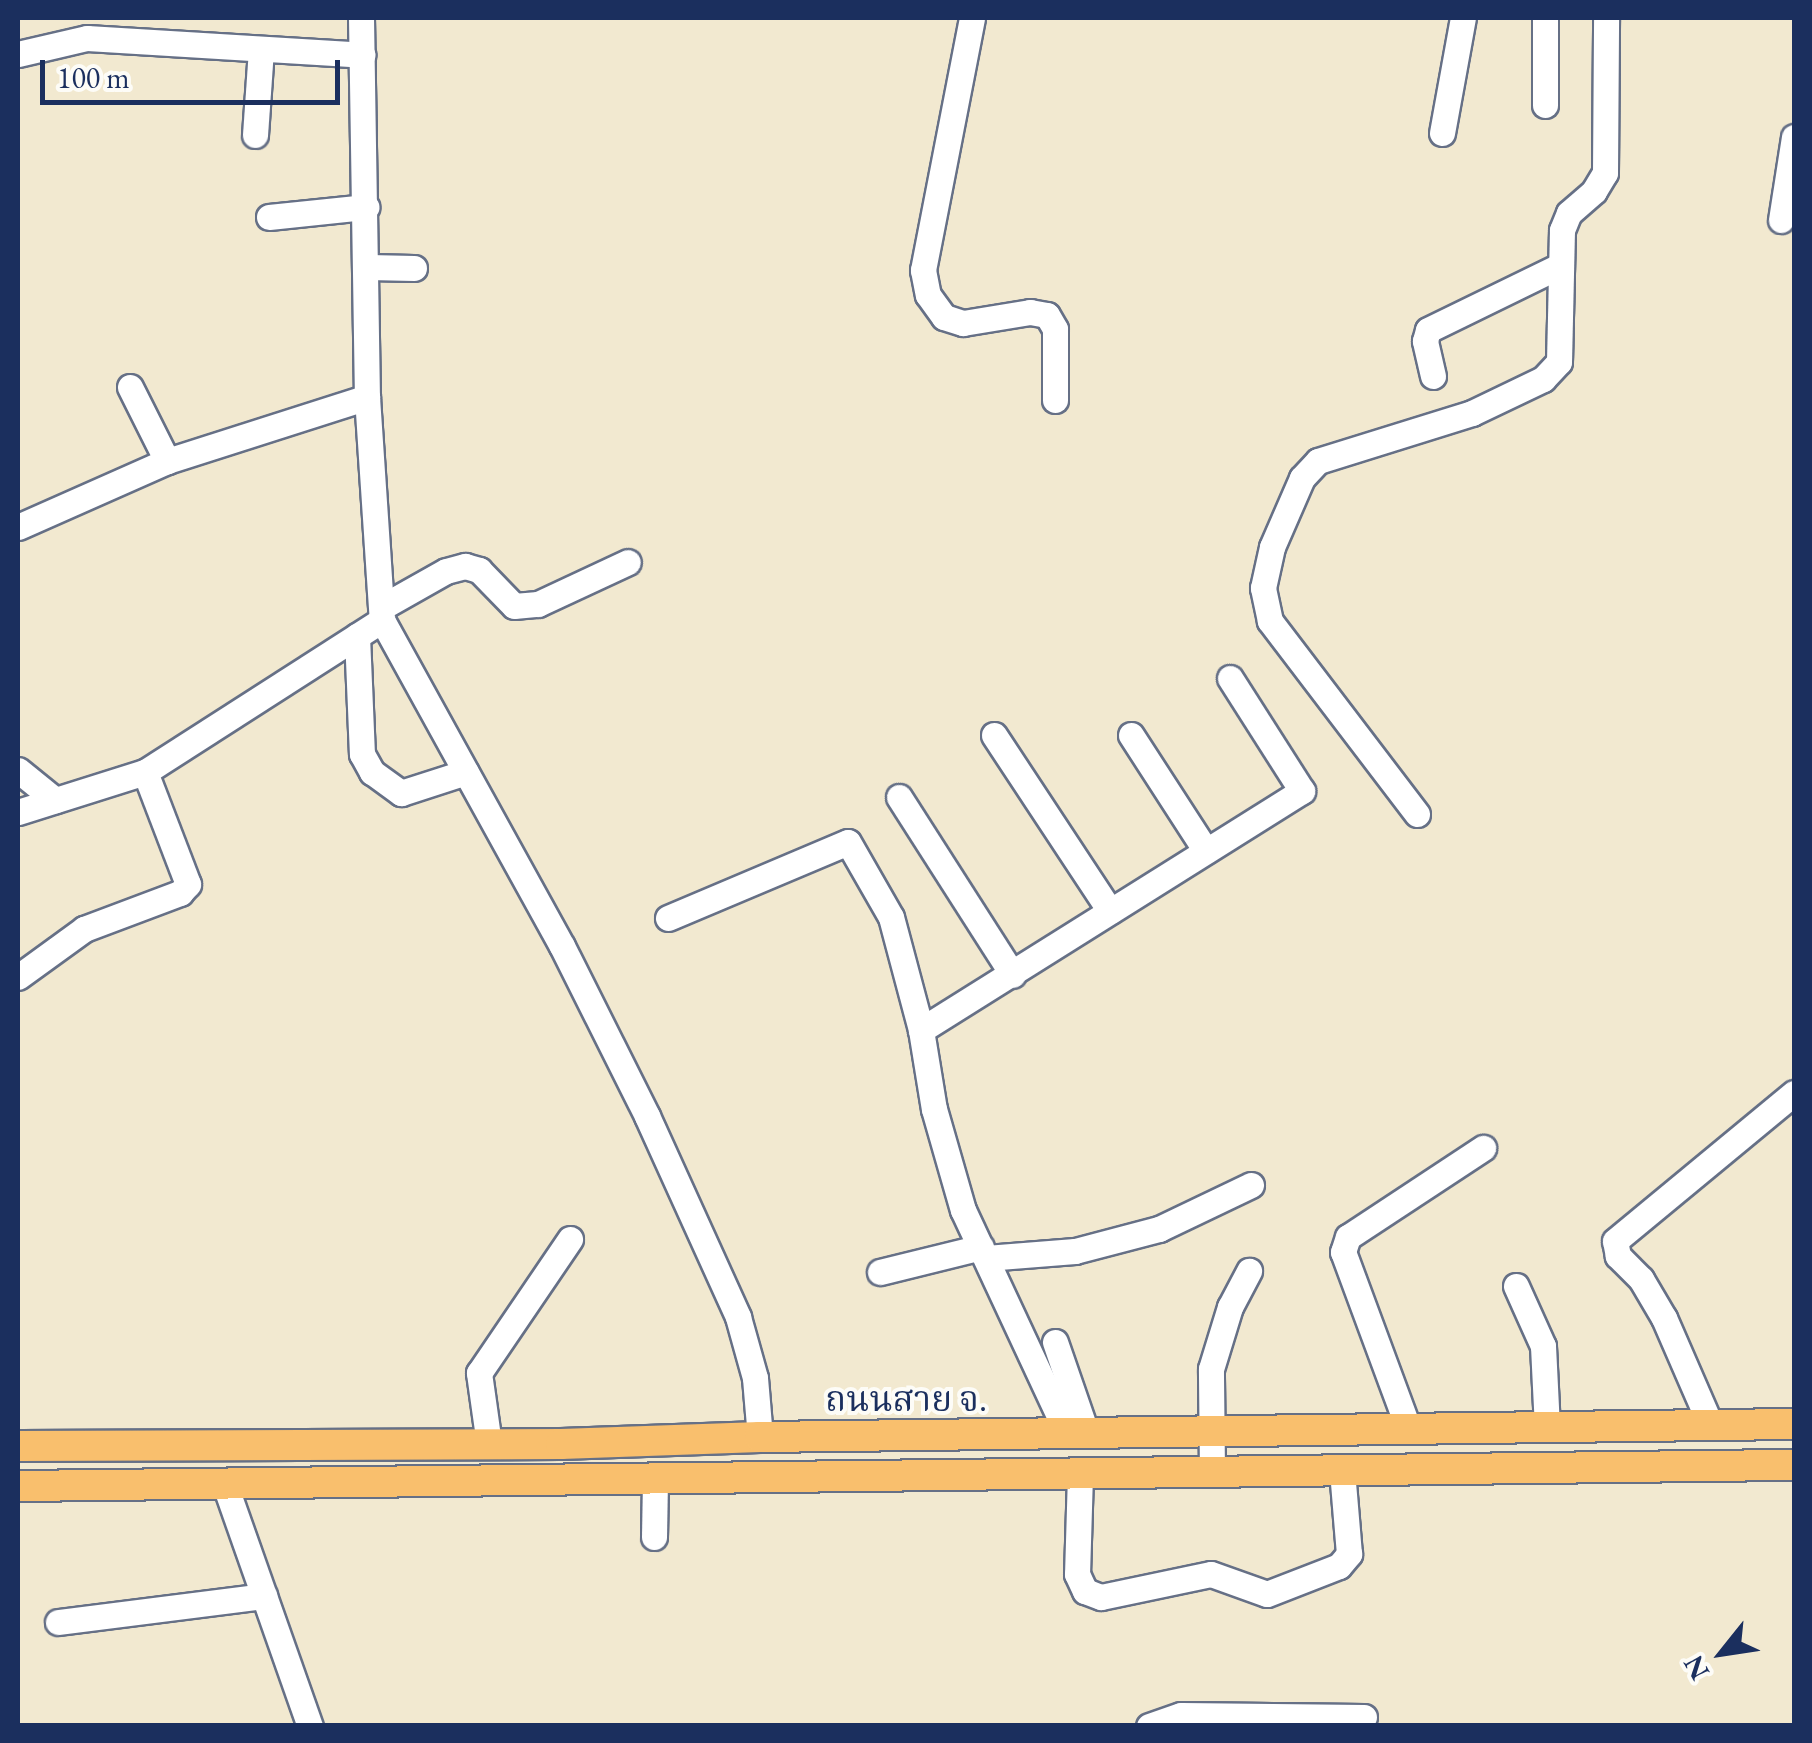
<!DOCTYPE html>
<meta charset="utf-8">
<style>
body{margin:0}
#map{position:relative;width:1812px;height:1743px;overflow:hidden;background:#f2e9d0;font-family:"EB Garamond","Noto Serif Thai",serif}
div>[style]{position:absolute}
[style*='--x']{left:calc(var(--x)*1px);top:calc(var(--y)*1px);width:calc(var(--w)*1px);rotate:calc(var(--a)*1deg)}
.roads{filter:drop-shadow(2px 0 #667086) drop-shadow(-2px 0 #667086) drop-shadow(0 2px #667086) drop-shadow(0 -2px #667086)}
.minor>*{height:25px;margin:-12.5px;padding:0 12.5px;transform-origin:12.5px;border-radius:12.5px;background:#fff}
.major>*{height:30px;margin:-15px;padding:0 15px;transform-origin:15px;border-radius:15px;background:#f9bf6d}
span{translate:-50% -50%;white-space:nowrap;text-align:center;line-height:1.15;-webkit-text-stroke:8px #fdfcf7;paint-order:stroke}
.street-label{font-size:35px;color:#1b2f5e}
.frame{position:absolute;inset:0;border:20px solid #1b2f5e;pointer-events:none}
.north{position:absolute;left:1672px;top:1603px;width:100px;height:100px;-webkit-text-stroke:8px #fdfcf7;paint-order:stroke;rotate:240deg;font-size:28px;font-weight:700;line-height:40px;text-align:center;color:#1b2f5e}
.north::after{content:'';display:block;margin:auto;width:35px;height:45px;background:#1b2f5e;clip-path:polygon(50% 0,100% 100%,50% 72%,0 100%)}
.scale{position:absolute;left:40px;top:60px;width:300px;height:45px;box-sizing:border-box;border:5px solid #1b2f5e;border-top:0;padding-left:12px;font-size:30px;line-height:35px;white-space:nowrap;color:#1b2f5e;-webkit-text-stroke:8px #fdfcf7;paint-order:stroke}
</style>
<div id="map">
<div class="roads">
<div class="minor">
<i style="--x:361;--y:18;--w:379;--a:89.1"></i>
<i style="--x:367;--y:397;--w:224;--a:86.2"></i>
<i style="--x:382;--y:620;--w:372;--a:61.1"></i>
<i style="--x:562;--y:946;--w:190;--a:63.4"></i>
<i style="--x:647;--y:1116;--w:221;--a:65.6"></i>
<i style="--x:738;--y:1317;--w:63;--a:74.4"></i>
<i style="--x:755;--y:1378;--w:59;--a:85.2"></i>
<i style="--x:972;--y:18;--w:257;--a:101"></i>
<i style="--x:923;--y:270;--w:25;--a:79"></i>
<i style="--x:928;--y:295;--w:27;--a:54"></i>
<i style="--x:944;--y:317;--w:20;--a:18"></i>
<i style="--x:963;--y:323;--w:68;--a:-9.3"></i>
<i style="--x:1030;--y:312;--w:17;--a:10"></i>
<i style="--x:1047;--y:315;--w:16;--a:60"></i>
<i style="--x:1055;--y:329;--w:71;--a:90"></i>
<i style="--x:1545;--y:18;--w:87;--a:90"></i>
<i style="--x:18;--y:54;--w:71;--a:-13.1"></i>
<i style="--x:87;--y:38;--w:276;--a:3.5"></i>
<i style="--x:1442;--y:133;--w:117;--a:-79.7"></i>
<i style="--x:255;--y:135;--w:86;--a:-86"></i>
<i style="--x:269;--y:217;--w:98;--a:-5.9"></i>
<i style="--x:1781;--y:220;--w:84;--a:-81.1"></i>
<i style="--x:368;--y:267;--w:46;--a:1.2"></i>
<i style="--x:1433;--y:376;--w:36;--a:-103"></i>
<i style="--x:1425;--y:341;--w:11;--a:-75"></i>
<i style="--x:1428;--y:330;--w:148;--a:-26"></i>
<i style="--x:130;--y:387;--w:83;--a:63.4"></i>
<i style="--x:18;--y:527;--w:163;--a:-23.9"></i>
<i style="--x:167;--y:461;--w:210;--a:-17.7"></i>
<i style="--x:382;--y:607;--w:73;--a:-29.4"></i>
<i style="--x:446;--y:571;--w:20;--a:-15"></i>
<i style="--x:465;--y:566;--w:15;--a:16"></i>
<i style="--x:479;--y:570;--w:50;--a:45.8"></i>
<i style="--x:514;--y:606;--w:24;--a:-5"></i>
<i style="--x:538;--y:604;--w:99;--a:-25"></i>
<i style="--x:357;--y:636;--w:118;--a:87.6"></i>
<i style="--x:362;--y:754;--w:21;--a:61"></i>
<i style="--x:372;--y:772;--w:36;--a:36"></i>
<i style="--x:401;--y:793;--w:68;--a:-17.9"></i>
<i style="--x:994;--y:735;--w:211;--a:56.6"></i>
<i style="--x:1131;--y:735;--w:138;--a:57.1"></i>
<i style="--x:18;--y:770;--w:48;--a:39"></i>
<i style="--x:899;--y:797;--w:211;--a:57.4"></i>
<i style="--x:18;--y:812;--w:133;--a:-17.5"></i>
<i style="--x:145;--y:772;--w:282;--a:-32.7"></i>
<i style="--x:1417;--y:814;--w:243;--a:-127.3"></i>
<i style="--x:1270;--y:621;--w:34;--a:-102"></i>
<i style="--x:1263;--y:588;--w:42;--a:-77.6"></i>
<i style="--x:1272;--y:547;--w:75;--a:-66.5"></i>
<i style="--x:1302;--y:478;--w:23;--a:-47"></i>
<i style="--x:1318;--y:461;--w:161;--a:-17.3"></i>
<i style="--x:1472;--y:413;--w:79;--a:-25.6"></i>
<i style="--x:1543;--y:379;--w:23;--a:-47"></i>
<i style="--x:1559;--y:362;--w:132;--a:-88.7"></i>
<i style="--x:1562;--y:230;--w:18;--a:-68"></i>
<i style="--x:1569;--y:213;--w:33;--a:-41"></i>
<i style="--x:1594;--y:191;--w:21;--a:-59"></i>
<i style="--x:1605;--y:173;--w:155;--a:-89.6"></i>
<i style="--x:668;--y:918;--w:195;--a:-22.9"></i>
<i style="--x:848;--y:842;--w:86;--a:60.2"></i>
<i style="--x:891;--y:917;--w:117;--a:75.1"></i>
<i style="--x:921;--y:1030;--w:80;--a:80.7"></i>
<i style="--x:934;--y:1109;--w:105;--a:74"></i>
<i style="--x:963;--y:1210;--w:248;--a:65"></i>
<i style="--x:18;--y:977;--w:82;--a:-36"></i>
<i style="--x:84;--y:929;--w:103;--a:-20.6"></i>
<i style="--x:180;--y:893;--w:12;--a:-48"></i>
<i style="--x:188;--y:884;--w:120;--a:-111"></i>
<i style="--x:921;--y:1030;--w:450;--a:-32.1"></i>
<i style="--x:1302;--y:791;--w:134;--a:-122.5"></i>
<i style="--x:986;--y:1258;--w:89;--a:-4.5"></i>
<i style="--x:1075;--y:1251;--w:87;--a:-14.7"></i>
<i style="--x:1159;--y:1229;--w:102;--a:-25.6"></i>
<i style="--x:880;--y:1272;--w:104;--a:-13.9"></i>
<i style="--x:1516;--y:1286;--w:66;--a:65.8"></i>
<i style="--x:1543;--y:1346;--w:82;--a:87.2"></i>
<i style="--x:1055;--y:1342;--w:98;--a:71"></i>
<i style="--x:1711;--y:1426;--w:118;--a:-113.5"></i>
<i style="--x:1664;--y:1318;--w:45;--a:-120.5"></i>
<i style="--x:1641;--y:1279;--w:33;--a:-135"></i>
<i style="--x:1618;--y:1256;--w:15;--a:-101"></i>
<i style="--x:1615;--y:1241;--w:232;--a:-39.6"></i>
<i style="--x:1409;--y:1430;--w:190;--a:-110.3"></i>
<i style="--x:1343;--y:1252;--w:16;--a:-72"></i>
<i style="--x:1348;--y:1237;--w:162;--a:-33.4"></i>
<i style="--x:489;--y:1444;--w:72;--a:-98"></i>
<i style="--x:479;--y:1373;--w:162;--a:-55.8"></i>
<i style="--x:1212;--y:1472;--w:103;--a:-90.6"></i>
<i style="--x:1211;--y:1369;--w:65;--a:-73"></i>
<i style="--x:1230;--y:1307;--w:41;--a:-62.2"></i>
<i style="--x:1080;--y:1474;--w:100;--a:91.7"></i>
<i style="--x:1077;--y:1574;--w:19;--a:65"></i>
<i style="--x:1085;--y:1591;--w:17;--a:21"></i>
<i style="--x:1101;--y:1597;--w:112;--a:-11.8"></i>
<i style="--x:1211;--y:1574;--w:59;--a:19.7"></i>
<i style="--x:1267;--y:1594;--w:77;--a:-21.3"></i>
<i style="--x:1339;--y:1566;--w:16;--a:-50"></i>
<i style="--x:1349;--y:1554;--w:83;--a:-94.8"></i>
<i style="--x:225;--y:1485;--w:256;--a:70.6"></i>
<i style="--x:654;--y:1537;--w:57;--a:-89"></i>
<i style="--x:58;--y:1622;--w:208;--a:-7.2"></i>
<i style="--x:1149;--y:1726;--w:34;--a:-19"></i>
<i style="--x:1181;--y:1715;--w:183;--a:0.6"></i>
</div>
<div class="major">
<i style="--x:18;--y:1446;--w:543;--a:-0.21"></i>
<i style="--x:561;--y:1444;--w:199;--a:-2"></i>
<i style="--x:760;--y:1437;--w:1034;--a:-0.72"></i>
<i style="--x:18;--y:1486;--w:1776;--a:-0.68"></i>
</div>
</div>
<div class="street-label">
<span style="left:906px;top:1399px">ถนนสาย จ.</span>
</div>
<div class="frame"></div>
<div class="north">N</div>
<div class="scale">100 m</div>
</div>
